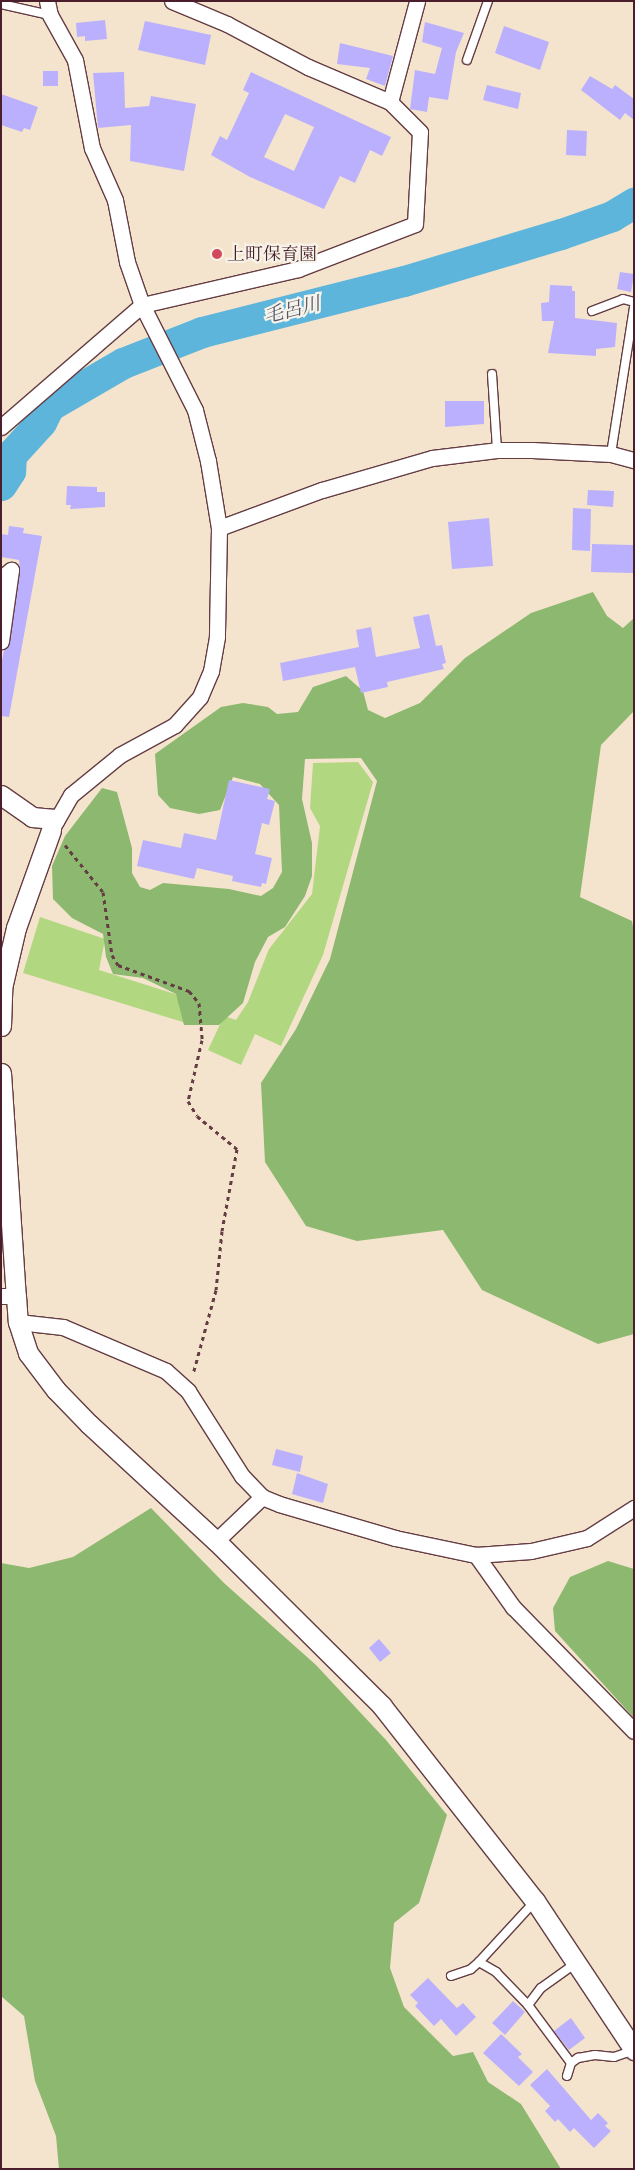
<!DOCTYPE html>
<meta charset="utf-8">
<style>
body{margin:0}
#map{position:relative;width:635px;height:2170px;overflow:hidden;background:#f5e4cd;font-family:"IM FELL Great Primer","Noto Serif JP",serif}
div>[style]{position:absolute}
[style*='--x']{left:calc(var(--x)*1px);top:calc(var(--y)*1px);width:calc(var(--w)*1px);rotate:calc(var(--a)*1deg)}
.green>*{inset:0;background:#b2d781}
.forest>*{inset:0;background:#8db86f}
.river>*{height:31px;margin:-15.5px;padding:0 15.5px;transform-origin:15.5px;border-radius:15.5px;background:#5eb5db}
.building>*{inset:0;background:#bbb0fd}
.path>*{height:3px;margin-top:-1.5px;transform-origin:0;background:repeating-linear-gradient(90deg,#643d43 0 4px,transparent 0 8px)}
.roads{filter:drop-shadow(1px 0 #643d43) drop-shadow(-1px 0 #643d43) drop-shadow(0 1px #643d43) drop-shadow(0 -1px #643d43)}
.service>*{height:8px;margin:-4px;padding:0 4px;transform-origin:4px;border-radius:4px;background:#fff}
.minor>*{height:15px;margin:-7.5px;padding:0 7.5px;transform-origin:7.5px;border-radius:7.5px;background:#fff}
.tertiary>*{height:19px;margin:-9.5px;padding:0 9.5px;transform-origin:9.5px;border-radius:9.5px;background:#fff}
.dots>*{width:14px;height:14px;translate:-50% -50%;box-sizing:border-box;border:2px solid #f7f3e8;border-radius:50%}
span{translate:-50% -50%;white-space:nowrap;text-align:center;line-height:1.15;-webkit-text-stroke:4.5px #f7f3e8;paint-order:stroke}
.poi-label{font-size:18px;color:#4a1f2b}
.left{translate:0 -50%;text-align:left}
.water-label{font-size:19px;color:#515469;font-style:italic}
.frame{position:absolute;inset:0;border:2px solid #4a1f2b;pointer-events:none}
</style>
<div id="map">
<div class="green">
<i style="clip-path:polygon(358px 762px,373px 782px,323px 955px,281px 1046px,255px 1034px,241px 1065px,208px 1050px,224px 1016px,236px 1020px,248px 1002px,269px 949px,312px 894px,320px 826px,310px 808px,313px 763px)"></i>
<i style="clip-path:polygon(40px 917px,105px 939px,99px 970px,191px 999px,186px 1023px,23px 973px)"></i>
</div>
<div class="forest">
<i style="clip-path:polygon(593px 592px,607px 616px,623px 628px,634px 618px,634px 711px,601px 745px,580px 897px,632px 921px,634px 933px,634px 1334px,598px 1344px,482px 1290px,443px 1230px,357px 1241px,306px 1226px,265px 1162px,261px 1083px,296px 1029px,330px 959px,377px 781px,361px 758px,305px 759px,302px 799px,312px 843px,312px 876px,305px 896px,285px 927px,268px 937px,255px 962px,243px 1003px,219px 1025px,184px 1025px,176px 994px,143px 978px,113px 974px,106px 957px,103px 934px,72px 918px,53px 899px,52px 866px,65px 836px,102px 788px,117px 792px,132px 848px,132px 873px,140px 887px,150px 890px,163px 883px,229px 889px,261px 896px,273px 888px,282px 872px,279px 805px,260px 784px,233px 777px,220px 810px,199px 814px,170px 808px,158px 795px,155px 754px,221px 707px,243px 703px,268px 707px,277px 714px,298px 712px,313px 687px,346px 676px,363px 691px,368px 710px,385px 718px,420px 703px,465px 658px,531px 613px)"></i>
<i style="clip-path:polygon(151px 1508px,224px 1583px,316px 1665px,386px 1740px,447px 1815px,419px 1903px,394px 1923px,390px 1968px,404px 2007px,453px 2056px,473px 2052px,488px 2082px,521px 2104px,561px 2169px,59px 2169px,56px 2136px,35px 2081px,24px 2016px,1px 1996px,1px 1563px,29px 1568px,73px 1557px)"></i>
<i style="clip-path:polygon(608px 1561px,634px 1569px,634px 1718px,555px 1631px,553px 1608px,570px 1577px)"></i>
</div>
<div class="river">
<i style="--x:1;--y:485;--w:17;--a:-57"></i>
<i style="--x:10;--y:471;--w:16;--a:-86"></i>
<i style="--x:11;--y:455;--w:45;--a:-47.7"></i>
<i style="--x:41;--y:422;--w:18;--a:-63"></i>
<i style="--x:49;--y:406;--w:86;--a:-30.2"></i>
<i style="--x:123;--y:363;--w:85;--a:-21.4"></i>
<i style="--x:202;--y:332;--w:208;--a:-14.2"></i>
<i style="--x:404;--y:281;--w:164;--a:-16.7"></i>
<i style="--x:561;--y:234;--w:54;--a:-19.4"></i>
<i style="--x:612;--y:216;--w:26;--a:-31"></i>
</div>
<div class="building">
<i style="clip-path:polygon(105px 20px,107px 39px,85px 41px,85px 36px,77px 37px,76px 23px)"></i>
<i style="clip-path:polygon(145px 21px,211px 35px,205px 65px,138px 50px)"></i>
<i style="clip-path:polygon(425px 22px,464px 33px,456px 52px,448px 100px,429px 97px,427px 112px,410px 109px,415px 70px,435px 74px,442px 48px,422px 42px)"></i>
<i style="clip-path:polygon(504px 26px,549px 42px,540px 70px,495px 53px)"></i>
<i style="clip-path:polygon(340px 43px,393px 56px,385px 86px,366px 79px,370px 68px,337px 64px)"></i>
<i style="clip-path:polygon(43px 71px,58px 71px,58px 86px,43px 86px)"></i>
<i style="clip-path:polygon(124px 72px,125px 108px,149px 106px,151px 96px,196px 104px,184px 171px,130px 161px,131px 125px,98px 128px,93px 73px)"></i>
<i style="clip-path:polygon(evenodd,251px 72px,391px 137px,382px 156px,370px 150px,355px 183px,340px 176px,324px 209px,250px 177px,211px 155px,220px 136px,227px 140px,249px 93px,243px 90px,251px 72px,285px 114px,314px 127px,294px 171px,264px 157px,285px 114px)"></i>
<i style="clip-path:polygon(590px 76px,612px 89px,615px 85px,634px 99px,634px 120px,625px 113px,620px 120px,581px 90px)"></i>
<i style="clip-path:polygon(487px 85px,521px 93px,518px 109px,483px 100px)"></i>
<i style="clip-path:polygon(1px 94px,38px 107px,30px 130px,24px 128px,22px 132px,1px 125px)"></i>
<i style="clip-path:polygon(567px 130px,587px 131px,586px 156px,566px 155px)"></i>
<i style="clip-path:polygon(620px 272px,634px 274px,631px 292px,617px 289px)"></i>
<i style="clip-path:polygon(550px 285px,572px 286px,572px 291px,575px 291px,575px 318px,617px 323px,615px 347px,596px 349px,596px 356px,548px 353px,554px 321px,542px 321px,541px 303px,549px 302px)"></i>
<i style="clip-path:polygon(445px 401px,484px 401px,484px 424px,445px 427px)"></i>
<i style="clip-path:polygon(67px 486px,97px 487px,97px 492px,105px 492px,105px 507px,70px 509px,71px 505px,66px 505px)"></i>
<i style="clip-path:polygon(588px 490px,614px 491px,613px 507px,587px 505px)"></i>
<i style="clip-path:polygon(573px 508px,591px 509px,590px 551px,572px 550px)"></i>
<i style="clip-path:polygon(489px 518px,493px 566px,452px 569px,448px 522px)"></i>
<i style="clip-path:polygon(9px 526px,24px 528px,23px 533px,42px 536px,9px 717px,1px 716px,1px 666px,4px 650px,10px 642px,20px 571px,19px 560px,1px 557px,1px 534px,8px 535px)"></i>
<i style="clip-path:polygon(592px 544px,634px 545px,634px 573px,591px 572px)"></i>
<i style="clip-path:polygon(429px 614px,436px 646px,442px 645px,446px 663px,442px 664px,444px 669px,387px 682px,388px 687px,361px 693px,355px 667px,283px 681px,280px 663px,359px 647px,356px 630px,371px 627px,376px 657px,420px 648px,413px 617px)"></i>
<i style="clip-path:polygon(229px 780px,270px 789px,267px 799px,275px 801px,269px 825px,262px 823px,255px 854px,272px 858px,266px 884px,262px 883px,261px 887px,232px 881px,233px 876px,197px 868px,194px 879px,137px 866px,143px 840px,181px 848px,184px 833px,216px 840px)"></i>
<i style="clip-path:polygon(276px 1449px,303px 1456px,300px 1472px,272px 1465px)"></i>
<i style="clip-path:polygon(297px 1473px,328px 1484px,323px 1503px,292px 1494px)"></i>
<i style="clip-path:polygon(379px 1639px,391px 1653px,380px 1662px,369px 1648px)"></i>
<i style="clip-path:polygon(428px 1978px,457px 2008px,463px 2003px,476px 2017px,456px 2036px,441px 2019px,434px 2026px,415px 2006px,418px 2003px,410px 1995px)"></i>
<i style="clip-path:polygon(513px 2001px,525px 2012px,505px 2035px,492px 2023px)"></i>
<i style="clip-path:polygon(571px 2018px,585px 2038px,569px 2050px,554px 2031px)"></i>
<i style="clip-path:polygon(501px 2034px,522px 2054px,518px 2057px,533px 2072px,519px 2086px,483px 2053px)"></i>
<i style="clip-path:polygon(547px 2069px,591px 2120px,598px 2113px,608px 2123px,605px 2126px,611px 2131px,594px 2148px,574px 2128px,570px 2132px,558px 2119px,555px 2122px,545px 2111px,550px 2106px,530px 2085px)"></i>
</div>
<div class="path">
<i style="--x:65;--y:845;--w:60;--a:51"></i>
<i style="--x:103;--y:892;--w:64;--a:81.9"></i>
<i style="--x:112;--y:955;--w:12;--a:59"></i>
<i style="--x:118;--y:965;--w:76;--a:20.1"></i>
<i style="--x:189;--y:991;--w:16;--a:50"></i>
<i style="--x:199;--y:1003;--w:37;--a:85"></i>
<i style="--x:202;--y:1040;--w:63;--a:102.9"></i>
<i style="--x:188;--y:1101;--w:17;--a:59"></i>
<i style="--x:197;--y:1116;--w:52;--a:39.5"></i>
<i style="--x:237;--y:1149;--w:83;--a:100.4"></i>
<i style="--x:222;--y:1231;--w:59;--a:95.8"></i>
<i style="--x:216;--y:1290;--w:87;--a:105.3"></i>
</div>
<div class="roads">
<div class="service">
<i style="--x:1;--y:4;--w:50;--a:12.7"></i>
<i style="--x:467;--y:60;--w:63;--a:-70.4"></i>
<i style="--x:592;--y:311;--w:33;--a:-21"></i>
<i style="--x:623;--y:299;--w:11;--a:15"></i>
<i style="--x:492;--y:374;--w:76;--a:86.2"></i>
<i style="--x:611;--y:454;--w:149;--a:-81.1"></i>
<i style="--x:479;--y:1962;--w:83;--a:-47.4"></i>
<i style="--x:451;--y:1976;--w:21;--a:-19"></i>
<i style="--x:471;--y:1969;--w:11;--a:-41"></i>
<i style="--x:479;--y:1962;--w:20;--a:30"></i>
<i style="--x:496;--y:1972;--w:46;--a:45.9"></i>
<i style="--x:528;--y:2005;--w:72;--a:53.4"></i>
<i style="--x:528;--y:2005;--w:21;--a:-53"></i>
<i style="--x:541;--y:1988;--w:43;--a:-35.5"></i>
<i style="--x:567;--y:2076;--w:14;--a:-73"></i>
<i style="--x:571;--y:2063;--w:9;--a:-36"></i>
<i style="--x:578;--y:2058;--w:17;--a:-10"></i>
<i style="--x:595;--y:2055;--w:19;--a:6"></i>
<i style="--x:614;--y:2057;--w:21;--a:-19"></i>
</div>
<div class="minor">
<i style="--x:47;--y:1;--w:14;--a:78"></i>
<i style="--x:50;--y:15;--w:51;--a:60.9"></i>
<i style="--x:75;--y:60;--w:90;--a:79.1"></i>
<i style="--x:92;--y:148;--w:57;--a:66.1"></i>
<i style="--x:115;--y:200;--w:63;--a:79"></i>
<i style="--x:127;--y:262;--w:46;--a:70.8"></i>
<i style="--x:142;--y:305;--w:118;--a:63.2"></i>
<i style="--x:195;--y:410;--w:53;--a:75.7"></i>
<i style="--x:208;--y:461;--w:68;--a:80.7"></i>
<i style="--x:219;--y:528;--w:109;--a:91.1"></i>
<i style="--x:217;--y:637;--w:35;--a:100"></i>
<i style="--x:211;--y:671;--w:28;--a:113"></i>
<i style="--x:200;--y:697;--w:38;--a:132"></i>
<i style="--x:175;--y:725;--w:63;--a:151.4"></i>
<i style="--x:120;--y:755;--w:63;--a:140.8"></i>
<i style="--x:71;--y:795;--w:38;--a:120"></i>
<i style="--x:172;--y:1;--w:60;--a:22.7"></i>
<i style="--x:227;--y:24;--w:92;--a:28"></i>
<i style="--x:308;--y:67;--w:89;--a:23.1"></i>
<i style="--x:1;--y:427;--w:186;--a:-40.9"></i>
<i style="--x:142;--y:305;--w:160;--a:-13"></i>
<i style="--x:298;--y:269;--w:125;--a:-21"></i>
<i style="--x:415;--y:224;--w:92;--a:-86.9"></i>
<i style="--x:420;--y:132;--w:42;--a:-135"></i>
<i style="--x:390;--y:102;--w:105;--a:-75"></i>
<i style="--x:219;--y:528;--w:110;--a:-20.3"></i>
<i style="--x:322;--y:490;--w:115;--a:-16.2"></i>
<i style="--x:432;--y:458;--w:65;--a:-7"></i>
<i style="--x:497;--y:450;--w:35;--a:0"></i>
<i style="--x:532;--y:450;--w:79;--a:2.9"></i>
<i style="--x:611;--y:454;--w:24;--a:15"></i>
<i style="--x:1;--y:578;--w:13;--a:-39"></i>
<i style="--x:11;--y:570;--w:72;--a:98"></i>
<i style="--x:1;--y:1296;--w:15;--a:0"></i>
<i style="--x:18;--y:1322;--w:45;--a:6.3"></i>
<i style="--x:63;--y:1327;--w:112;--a:23.1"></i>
<i style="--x:166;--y:1371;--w:30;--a:42"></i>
<i style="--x:188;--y:1391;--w:101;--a:57.6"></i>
<i style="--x:242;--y:1476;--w:29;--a:46"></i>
<i style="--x:262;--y:1497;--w:18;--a:22"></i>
<i style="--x:279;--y:1504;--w:121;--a:16.3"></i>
<i style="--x:395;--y:1538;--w:83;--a:11.9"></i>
<i style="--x:476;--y:1555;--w:55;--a:-4.2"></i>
<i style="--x:531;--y:1551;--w:57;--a:-13.1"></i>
<i style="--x:587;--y:1538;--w:56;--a:-32.6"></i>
<i style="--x:216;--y:1541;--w:64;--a:-43.7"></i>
<i style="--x:476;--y:1555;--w:64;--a:54.6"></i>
<i style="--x:513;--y:1607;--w:173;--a:45.7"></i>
</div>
<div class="tertiary">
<i style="--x:1;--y:795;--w:38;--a:35"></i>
<i style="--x:32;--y:817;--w:23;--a:5"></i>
<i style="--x:1;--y:1026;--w:38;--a:-88"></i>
<i style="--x:2;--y:988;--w:62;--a:-76.9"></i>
<i style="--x:16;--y:928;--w:104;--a:-70.3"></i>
<i style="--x:1;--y:1073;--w:224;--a:86.2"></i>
<i style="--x:16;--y:1296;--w:26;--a:86"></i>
<i style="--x:18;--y:1322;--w:33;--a:72"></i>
<i style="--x:28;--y:1353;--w:46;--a:52.9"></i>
<i style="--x:56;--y:1390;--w:47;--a:45.9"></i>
<i style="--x:89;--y:1424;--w:173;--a:42.7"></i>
<i style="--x:216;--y:1541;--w:234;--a:44.8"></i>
<i style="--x:382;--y:1706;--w:248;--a:51.9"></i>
<i style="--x:535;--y:1901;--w:179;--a:56.4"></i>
</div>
</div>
<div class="dots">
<i style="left:217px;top:254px;background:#d1495b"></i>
</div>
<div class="poi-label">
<span class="left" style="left:227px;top:254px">上町保育園</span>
</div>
<div class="water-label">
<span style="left:292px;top:310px;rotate:-14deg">毛呂川</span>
</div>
<div class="frame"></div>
</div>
